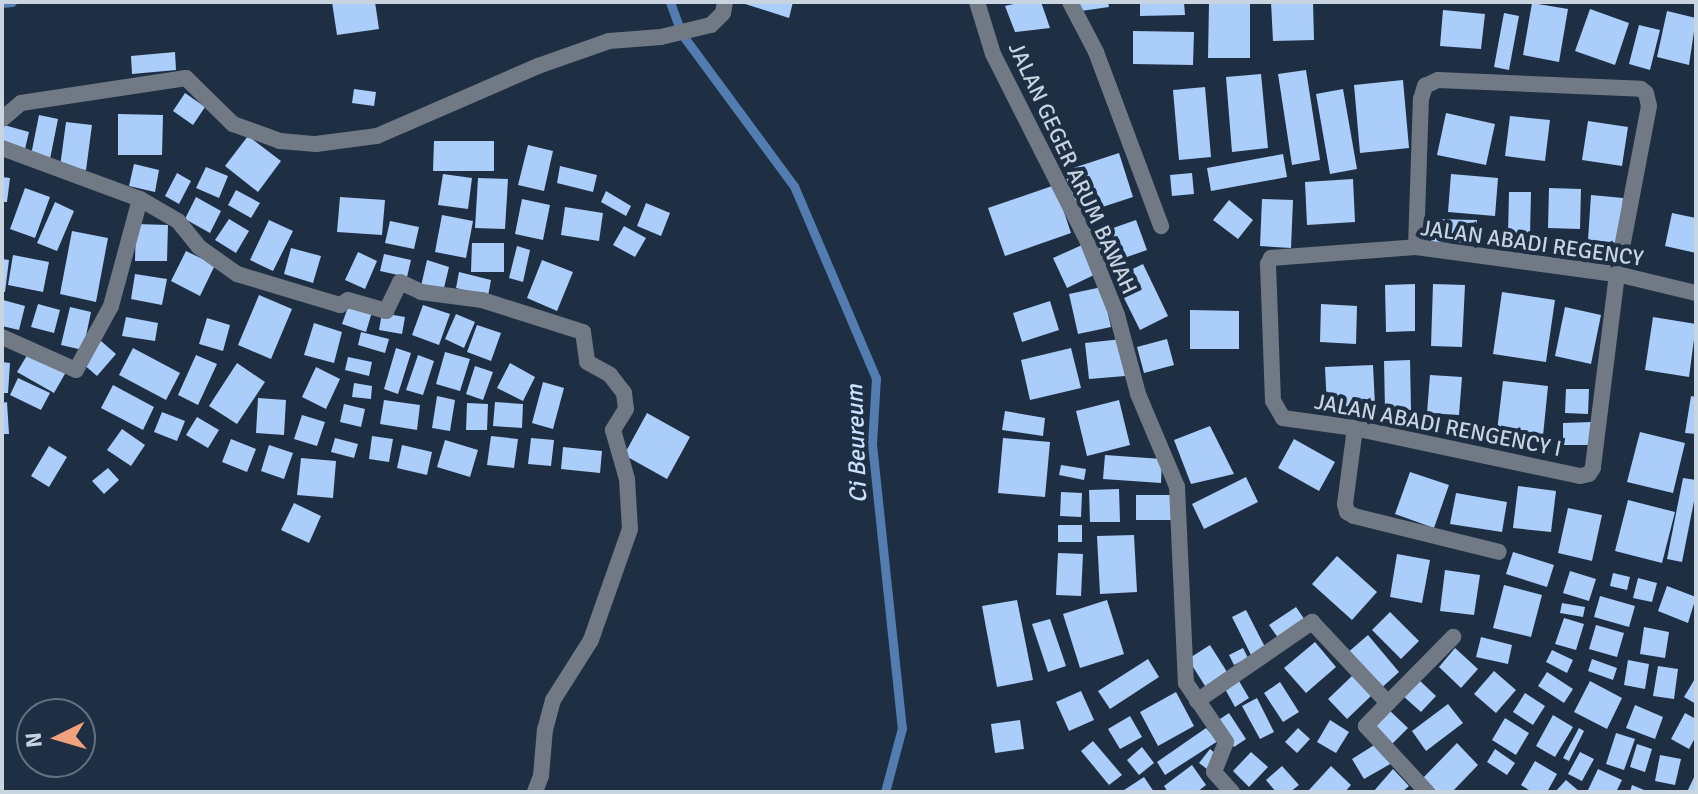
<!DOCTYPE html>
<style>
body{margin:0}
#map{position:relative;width:1698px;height:794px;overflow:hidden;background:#1e2f44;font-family:Signika,sans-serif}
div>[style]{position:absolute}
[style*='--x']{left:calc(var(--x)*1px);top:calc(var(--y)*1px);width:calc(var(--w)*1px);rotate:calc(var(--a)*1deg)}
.stream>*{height:9px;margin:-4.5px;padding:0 4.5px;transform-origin:4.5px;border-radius:4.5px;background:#537cb0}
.building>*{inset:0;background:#aacdfa}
.street>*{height:16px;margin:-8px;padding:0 8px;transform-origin:8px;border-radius:8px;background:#707984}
span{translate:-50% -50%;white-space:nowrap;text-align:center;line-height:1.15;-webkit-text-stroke:8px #1e2f44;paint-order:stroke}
.street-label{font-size:22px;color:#c9d4e1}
.water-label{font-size:24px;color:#c9e1ff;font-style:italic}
.frame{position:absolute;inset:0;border:4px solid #c9d4e1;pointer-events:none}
.north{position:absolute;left:16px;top:698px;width:80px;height:80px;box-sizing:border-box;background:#1e2f44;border:2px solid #627183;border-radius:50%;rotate:265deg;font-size:22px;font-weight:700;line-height:32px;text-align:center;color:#c9d4e1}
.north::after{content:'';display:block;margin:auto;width:28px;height:36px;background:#f1a17d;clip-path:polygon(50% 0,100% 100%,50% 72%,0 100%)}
</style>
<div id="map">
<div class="stream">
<i style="--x:670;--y:2;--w:33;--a:70"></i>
<i style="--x:681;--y:33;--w:190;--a:53.6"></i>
<i style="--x:794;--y:186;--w:209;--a:66.9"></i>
<i style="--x:876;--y:378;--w:66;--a:93.5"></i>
<i style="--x:872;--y:444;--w:286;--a:84"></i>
<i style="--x:902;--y:728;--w:66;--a:104.9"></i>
<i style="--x:2;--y:3;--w:10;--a:-6"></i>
</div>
<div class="building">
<i style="clip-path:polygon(332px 2px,375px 2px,379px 29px,337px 35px)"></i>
<i style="clip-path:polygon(739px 2px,793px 2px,789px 18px)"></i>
<i style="clip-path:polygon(1023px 2px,1041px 2px,1050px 28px,1015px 32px,1005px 6px)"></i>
<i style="clip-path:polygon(1078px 2px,1108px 2px,1109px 7px,1081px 11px)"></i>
<i style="clip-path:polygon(1140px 2px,1184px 2px,1185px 15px,1140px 16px)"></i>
<i style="clip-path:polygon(1209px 2px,1250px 2px,1250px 58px,1208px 58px)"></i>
<i style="clip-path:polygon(1271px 2px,1313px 2px,1314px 40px,1273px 41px)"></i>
<i style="clip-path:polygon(1532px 3px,1568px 9px,1559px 62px,1523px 55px)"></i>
<i style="clip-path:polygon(1590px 9px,1629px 23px,1615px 65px,1575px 51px)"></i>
<i style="clip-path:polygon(1443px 10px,1485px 14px,1481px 49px,1440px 46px)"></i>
<i style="clip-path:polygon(1667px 11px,1696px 18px,1689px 65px,1657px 57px)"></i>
<i style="clip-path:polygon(1504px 13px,1519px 16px,1509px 70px,1494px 67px)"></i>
<i style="clip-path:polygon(1639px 25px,1660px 30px,1650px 70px,1629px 64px)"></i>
<i style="clip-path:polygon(1133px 31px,1194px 32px,1193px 65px,1133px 64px)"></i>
<i style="clip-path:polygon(175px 52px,176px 70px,132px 74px,131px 56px)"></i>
<i style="clip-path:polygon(1306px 70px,1320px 160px,1292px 165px,1278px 74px)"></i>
<i style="clip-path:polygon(1261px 74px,1268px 148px,1232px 152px,1226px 77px)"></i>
<i style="clip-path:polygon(1403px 80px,1409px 148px,1360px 153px,1354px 85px)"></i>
<i style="clip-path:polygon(1205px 87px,1211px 157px,1179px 160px,1173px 90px)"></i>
<i style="clip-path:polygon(354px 89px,376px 92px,374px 106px,352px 103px)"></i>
<i style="clip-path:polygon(1343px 89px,1357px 169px,1330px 174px,1316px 94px)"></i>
<i style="clip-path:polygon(185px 93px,205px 107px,193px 125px,173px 111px)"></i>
<i style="clip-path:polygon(1446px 113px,1495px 124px,1486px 165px,1437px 155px)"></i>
<i style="clip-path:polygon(118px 114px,163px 115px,162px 155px,118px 155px)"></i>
<i style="clip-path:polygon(39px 115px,58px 119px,50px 159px,31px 155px)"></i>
<i style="clip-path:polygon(1510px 116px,1550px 120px,1545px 161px,1505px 156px)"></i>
<i style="clip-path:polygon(1588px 121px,1628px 127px,1622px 166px,1582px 160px)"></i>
<i style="clip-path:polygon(66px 122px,92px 125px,86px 170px,60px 167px)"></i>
<i style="clip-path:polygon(4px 125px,29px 132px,25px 149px,2px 144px)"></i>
<i style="clip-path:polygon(248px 136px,281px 161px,258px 192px,225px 166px)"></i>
<i style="clip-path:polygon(434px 141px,494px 141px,494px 171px,433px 171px)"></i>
<i style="clip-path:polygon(528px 145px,553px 151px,544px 191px,518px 185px)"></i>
<i style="clip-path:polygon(1119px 153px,1133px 197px,1078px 215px,1064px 171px)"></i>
<i style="clip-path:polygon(1283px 154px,1287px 177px,1211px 191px,1207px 168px)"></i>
<i style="clip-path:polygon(134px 164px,159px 170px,155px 192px,129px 186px)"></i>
<i style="clip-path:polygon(560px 166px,597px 175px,593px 192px,557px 183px)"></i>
<i style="clip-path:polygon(206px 167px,228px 176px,219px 198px,196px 188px)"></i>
<i style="clip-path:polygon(177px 173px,191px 181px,179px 204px,165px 196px)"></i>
<i style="clip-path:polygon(1192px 173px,1194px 194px,1172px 196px,1170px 175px)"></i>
<i style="clip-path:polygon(443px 174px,472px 178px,468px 209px,438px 205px)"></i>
<i style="clip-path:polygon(1451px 174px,1498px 178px,1495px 216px,1448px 212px)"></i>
<i style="clip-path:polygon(2px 177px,10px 178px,7px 202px,2px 202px)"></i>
<i style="clip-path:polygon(478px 178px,508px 179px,505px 229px,475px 228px)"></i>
<i style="clip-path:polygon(1353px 179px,1355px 222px,1307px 225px,1305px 182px)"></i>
<i style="clip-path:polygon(1055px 185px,1071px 233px,1005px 256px,988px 208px)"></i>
<i style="clip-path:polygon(25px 188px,50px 197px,35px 238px,10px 229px)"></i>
<i style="clip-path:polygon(1549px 188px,1581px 189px,1580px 229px,1548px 228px)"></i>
<i style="clip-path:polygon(236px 190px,260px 203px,251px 218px,228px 205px)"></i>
<i style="clip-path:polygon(606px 191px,631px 206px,626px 216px,601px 202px)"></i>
<i style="clip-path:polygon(1509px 192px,1531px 192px,1530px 234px,1508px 234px)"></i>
<i style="clip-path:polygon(1591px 195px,1623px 198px,1620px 243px,1588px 240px)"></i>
<i style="clip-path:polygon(196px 197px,221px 211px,210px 233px,185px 219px)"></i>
<i style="clip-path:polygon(340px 197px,385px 200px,382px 235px,337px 232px)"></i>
<i style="clip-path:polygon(522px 199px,550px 205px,543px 240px,515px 234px)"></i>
<i style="clip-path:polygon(1262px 199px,1293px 200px,1291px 248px,1260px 246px)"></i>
<i style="clip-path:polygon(1229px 200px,1253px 220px,1238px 239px,1213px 220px)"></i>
<i style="clip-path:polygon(55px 202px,74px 211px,57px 251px,37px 243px)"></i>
<i style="clip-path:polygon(646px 203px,670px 213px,661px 236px,637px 226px)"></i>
<i style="clip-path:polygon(565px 207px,603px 213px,599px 241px,561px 235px)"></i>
<i style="clip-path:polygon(1672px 213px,1696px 218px,1696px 253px,1665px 246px)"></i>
<i style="clip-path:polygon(442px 215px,473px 221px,466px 258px,435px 252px)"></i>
<i style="clip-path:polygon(229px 219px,249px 231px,236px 253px,215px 240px)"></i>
<i style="clip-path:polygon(1432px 219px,1477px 220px,1477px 243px,1431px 242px)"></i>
<i style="clip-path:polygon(269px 220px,293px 231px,273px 271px,250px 260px)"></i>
<i style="clip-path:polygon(1136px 220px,1147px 250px,1104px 265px,1093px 235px)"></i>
<i style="clip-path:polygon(390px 221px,419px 227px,414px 249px,385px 243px)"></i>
<i style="clip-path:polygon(136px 224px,168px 225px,167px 261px,135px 261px)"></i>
<i style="clip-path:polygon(624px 226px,646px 238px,635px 257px,613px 245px)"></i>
<i style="clip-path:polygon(72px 231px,108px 238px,96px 302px,60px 294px)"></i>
<i style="clip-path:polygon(472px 243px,504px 243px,504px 272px,471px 272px)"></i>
<i style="clip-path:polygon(1082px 245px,1096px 274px,1067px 288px,1053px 258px)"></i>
<i style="clip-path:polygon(517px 246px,530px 250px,523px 282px,509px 278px)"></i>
<i style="clip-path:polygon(291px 248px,321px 256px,313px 283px,284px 274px)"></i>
<i style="clip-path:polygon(186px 251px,215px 265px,200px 296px,171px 281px)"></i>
<i style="clip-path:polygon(358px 252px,377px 261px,365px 289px,345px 280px)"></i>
<i style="clip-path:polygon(384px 254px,411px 260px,407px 277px,380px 271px)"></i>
<i style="clip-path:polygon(13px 255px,49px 262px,43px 292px,8px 285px)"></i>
<i style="clip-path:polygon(2px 259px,9px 260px,5px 292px,2px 292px)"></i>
<i style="clip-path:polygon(427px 260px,449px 267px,443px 292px,421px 286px)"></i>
<i style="clip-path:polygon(542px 260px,573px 272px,557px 311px,527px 298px)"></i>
<i style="clip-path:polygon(1143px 264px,1168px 316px,1140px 330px,1114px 278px)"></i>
<i style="clip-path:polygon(459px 272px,491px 280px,488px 296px,456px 288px)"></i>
<i style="clip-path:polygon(135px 274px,167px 279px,162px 305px,131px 299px)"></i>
<i style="clip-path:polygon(1415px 284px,1415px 331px,1386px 332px,1385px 285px)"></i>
<i style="clip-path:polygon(1433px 284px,1465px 285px,1462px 347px,1431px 346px)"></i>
<i style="clip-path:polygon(1102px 287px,1111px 327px,1078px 334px,1069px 294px)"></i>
<i style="clip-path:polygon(1502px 292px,1555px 300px,1546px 362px,1493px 354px)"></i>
<i style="clip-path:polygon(259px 295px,292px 309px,271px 359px,238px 345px)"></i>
<i style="clip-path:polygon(3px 300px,25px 306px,19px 330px,2px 326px)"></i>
<i style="clip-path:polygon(1050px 301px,1059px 330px,1022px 342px,1013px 313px)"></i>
<i style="clip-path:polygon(38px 304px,60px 310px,54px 333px,31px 327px)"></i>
<i style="clip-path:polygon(349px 304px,372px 312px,366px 332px,342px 324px)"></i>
<i style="clip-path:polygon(1321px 304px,1357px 306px,1356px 344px,1320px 342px)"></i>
<i style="clip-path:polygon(423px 305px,450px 314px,439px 345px,412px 335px)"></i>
<i style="clip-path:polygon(70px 307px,91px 312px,83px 350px,61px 345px)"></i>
<i style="clip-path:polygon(1565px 307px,1601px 315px,1591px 364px,1555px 356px)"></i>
<i style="clip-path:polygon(1190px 310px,1239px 311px,1239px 349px,1190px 349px)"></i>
<i style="clip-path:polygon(382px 313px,405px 317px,402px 334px,379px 330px)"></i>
<i style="clip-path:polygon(456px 314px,475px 322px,464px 348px,445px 339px)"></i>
<i style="clip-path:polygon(126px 317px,158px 323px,155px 341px,122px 336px)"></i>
<i style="clip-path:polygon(1653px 317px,1696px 324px,1689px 377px,1645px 370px)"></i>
<i style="clip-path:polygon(207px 318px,230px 325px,223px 351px,199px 344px)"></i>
<i style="clip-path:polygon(314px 323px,342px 332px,334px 363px,304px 355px)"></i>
<i style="clip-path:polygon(477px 325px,501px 333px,491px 361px,467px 352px)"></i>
<i style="clip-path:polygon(361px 332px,389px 339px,385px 353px,358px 345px)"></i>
<i style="clip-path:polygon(1122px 339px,1125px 376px,1089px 379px,1085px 343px)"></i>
<i style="clip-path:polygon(1167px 339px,1174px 365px,1144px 373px,1137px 347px)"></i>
<i style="clip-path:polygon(101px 341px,116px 354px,97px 376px,82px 363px)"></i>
<i style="clip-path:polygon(133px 348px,180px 373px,166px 400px,119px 375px)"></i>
<i style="clip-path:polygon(396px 348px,411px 353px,398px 394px,384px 389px)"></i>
<i style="clip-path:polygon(1071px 348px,1081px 388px,1030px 400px,1021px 360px)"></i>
<i style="clip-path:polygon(29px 352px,66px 372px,54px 393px,17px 372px)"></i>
<i style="clip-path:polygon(445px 352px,470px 359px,460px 391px,436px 384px)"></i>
<i style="clip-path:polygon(196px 355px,217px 364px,198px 405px,178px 395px)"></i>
<i style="clip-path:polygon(418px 355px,434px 361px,423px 395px,406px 390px)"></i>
<i style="clip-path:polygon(348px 357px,372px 362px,369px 376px,345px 370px)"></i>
<i style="clip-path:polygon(1410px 360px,1411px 410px,1385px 410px,1384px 361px)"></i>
<i style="clip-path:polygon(2px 362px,10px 363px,8px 393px,2px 393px)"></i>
<i style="clip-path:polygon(237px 363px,265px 382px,237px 424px,209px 406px)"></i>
<i style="clip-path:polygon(510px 363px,535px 377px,523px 401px,497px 388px)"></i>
<i style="clip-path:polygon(1373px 365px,1375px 405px,1327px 407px,1325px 367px)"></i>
<i style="clip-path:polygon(475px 366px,493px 372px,483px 400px,466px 394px)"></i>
<i style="clip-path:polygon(316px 367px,340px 379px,326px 409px,302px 397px)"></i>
<i style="clip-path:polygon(1430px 375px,1462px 377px,1459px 415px,1427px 413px)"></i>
<i style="clip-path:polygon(18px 378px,50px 393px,41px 410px,10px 395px)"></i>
<i style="clip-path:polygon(1503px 381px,1548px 386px,1543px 436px,1497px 431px)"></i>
<i style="clip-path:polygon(543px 382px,564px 388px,553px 429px,532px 423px)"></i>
<i style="clip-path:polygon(354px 383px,372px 386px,371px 399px,352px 397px)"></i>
<i style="clip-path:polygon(113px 385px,154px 407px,143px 430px,101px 408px)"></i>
<i style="clip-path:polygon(1566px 389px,1589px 389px,1588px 414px,1565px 413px)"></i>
<i style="clip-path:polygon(437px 396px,455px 400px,450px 431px,432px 428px)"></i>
<i style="clip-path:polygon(1691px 396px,1696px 397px,1696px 434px,1685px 433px)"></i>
<i style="clip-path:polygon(258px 398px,286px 400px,284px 435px,256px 433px)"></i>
<i style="clip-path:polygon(384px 400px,420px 405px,417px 430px,380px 424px)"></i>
<i style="clip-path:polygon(1119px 400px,1130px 445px,1087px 456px,1076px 411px)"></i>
<i style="clip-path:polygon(7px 402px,9px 434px,2px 434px,2px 403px)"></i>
<i style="clip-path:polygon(495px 402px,523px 404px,522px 428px,493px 426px)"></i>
<i style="clip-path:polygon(467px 403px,488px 404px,487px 430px,466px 430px)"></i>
<i style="clip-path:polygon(344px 404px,365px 409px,361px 427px,340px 422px)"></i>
<i style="clip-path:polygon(1005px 411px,1045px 418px,1043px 436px,1002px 430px)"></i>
<i style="clip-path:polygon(162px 412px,185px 421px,177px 441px,154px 432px)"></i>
<i style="clip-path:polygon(647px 413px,690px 437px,667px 479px,624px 455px)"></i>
<i style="clip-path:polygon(302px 415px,325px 422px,317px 446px,294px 439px)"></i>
<i style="clip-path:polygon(197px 417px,219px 430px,208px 448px,186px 435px)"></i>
<i style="clip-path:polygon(1592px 422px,1592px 445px,1563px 445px,1563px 423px)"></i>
<i style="clip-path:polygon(1210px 426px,1234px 474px,1191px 484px,1174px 440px)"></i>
<i style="clip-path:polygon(122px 429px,145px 445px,131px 466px,107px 450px)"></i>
<i style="clip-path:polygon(1640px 432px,1685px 443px,1673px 493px,1627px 482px)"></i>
<i style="clip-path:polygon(372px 436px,393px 439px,389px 462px,369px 459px)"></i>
<i style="clip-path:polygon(491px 436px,518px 439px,514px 468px,487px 465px)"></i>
<i style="clip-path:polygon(335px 438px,358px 444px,354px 458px,331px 452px)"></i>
<i style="clip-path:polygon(531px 438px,554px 440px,551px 466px,528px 464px)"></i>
<i style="clip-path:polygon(1003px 438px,1050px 442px,1045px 497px,998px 493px)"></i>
<i style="clip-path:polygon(231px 439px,256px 449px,247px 472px,222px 462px)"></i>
<i style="clip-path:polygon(1294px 439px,1335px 462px,1319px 491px,1278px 468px)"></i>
<i style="clip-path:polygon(445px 440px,478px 450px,470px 477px,437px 467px)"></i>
<i style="clip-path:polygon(269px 445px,293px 453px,284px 479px,261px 471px)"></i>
<i style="clip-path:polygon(402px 445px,432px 452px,427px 475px,397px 468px)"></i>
<i style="clip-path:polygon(49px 446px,67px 457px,49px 487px,31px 476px)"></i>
<i style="clip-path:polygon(563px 447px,602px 451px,600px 473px,561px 469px)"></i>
<i style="clip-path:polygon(1105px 455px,1162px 459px,1161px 483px,1103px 479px)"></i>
<i style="clip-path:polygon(301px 458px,336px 461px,333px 498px,297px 495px)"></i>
<i style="clip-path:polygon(1061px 465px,1086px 469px,1084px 480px,1059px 475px)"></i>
<i style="clip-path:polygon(108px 468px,119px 480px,104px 494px,92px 481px)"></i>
<i style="clip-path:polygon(1410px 472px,1449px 485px,1434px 528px,1395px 514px)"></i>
<i style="clip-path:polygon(1246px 477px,1258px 502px,1204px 529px,1192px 504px)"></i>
<i style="clip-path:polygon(1683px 478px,1696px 480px,1696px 491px,1682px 562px,1667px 559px)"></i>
<i style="clip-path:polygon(1518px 486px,1556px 491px,1551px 532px,1513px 528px)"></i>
<i style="clip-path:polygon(1119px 489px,1120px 522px,1090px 522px,1089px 490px)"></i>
<i style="clip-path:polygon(1061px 492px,1082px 493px,1081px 517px,1060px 516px)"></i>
<i style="clip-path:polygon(1456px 493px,1507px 502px,1502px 532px,1450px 524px)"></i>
<i style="clip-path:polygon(1136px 495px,1174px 495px,1174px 520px,1136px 520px)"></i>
<i style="clip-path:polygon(1628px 500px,1675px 512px,1662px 563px,1615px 551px)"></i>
<i style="clip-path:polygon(294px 503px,321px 516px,309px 543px,281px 530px)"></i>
<i style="clip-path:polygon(1568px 508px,1602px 515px,1592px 561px,1558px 553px)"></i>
<i style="clip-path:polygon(1058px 525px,1082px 525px,1082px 542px,1058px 542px)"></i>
<i style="clip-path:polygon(1134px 535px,1137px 592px,1100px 594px,1097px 536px)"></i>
<i style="clip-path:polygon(1513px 552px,1554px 565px,1547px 587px,1506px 574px)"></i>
<i style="clip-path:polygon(1058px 553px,1083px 554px,1081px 596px,1056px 595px)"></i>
<i style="clip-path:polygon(1397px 554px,1430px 560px,1422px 603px,1390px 597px)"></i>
<i style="clip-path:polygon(1337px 556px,1377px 592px,1352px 620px,1312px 584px)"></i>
<i style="clip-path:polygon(1445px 570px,1480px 575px,1474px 615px,1440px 611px)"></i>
<i style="clip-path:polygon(1570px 571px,1596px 579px,1589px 601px,1563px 593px)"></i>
<i style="clip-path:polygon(1613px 573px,1630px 577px,1627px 590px,1610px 586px)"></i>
<i style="clip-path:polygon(1638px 578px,1657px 583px,1652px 602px,1633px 598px)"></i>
<i style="clip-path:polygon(1504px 585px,1542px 595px,1531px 637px,1493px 628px)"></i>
<i style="clip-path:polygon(1667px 586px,1696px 597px,1688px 623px,1658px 611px)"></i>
<i style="clip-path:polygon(1600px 596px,1635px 606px,1629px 627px,1594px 617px)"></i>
<i style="clip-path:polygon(1017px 600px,1033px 680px,997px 687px,982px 606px)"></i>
<i style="clip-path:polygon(1107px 600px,1124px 654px,1080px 668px,1063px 614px)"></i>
<i style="clip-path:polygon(1562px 603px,1585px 607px,1583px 617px,1560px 613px)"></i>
<i style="clip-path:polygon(1296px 607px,1307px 623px,1281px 642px,1269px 625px)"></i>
<i style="clip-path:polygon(1246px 610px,1266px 649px,1252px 657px,1232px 617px)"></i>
<i style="clip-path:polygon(1390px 612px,1419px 641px,1401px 659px,1372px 630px)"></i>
<i style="clip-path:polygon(1564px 618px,1584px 624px,1576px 650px,1555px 644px)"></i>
<i style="clip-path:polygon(1050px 619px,1066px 666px,1048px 672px,1032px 624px)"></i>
<i style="clip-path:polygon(1596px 625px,1624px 633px,1617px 657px,1589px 649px)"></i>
<i style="clip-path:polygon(1644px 627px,1669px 632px,1665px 658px,1640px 654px)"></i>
<i style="clip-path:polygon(1368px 635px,1399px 672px,1378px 691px,1346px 654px)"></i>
<i style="clip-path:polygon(1481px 637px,1512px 645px,1508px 664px,1476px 657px)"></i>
<i style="clip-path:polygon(1315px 642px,1336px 667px,1306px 693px,1284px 668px)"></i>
<i style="clip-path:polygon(1210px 645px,1229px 675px,1207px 689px,1188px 659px)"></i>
<i style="clip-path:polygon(1243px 648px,1248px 658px,1234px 665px,1229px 655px)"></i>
<i style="clip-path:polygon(1455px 648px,1478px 669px,1461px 688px,1439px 667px)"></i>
<i style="clip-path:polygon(1552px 650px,1573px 660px,1567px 673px,1546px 662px)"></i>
<i style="clip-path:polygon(1148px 659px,1159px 677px,1110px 709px,1098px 691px)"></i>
<i style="clip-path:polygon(1592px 659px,1617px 668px,1613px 680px,1588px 671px)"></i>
<i style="clip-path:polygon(1628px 660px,1649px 664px,1645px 689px,1624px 685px)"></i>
<i style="clip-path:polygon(1658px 666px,1678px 669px,1674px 699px,1653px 696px)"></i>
<i style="clip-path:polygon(1494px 671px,1516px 690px,1496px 713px,1474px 694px)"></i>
<i style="clip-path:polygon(1547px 672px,1573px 689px,1564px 703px,1538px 686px)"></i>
<i style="clip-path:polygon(1353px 675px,1372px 695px,1347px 719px,1328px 699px)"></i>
<i style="clip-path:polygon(1696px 677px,1696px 704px,1684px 697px)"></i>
<i style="clip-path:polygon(1418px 679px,1436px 696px,1421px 712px,1403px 696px)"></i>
<i style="clip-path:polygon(1239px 681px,1249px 698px,1235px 707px,1225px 689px)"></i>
<i style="clip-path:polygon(1590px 681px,1622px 698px,1607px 729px,1574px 712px)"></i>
<i style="clip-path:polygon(1280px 682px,1299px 712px,1283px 722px,1264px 693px)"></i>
<i style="clip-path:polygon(1081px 691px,1094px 720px,1069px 731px,1056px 702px)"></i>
<i style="clip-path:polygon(1176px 692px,1194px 726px,1158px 746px,1140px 712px)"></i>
<i style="clip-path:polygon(1525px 693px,1545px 706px,1533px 725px,1513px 712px)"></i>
<i style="clip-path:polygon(1257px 698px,1274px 732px,1260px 739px,1242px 706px)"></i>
<i style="clip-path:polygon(1448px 704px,1463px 723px,1426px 751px,1412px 731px)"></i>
<i style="clip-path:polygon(1635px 705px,1663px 717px,1655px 739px,1626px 728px)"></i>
<i style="clip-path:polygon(1388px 709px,1408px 728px,1392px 744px,1372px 725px)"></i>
<i style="clip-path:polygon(1229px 713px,1246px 739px,1234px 747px,1217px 721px)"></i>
<i style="clip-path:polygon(1685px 713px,1696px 719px,1696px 736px,1689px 749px,1671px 739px)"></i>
<i style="clip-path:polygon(1553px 715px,1573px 727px,1555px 757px,1536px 746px)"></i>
<i style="clip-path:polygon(1130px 716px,1142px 737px,1120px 749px,1108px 729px)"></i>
<i style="clip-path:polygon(1505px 718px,1529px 733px,1516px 755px,1492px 740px)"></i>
<i style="clip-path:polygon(1020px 720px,1024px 749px,995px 753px,991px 724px)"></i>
<i style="clip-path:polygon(1330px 720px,1349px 732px,1336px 753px,1317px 742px)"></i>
<i style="clip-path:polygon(1206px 728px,1218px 741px,1165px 775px,1157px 762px)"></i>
<i style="clip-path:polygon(1298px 728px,1310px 739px,1297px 753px,1285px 742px)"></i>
<i style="clip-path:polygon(1579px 728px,1584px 731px,1569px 761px,1563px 758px)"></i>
<i style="clip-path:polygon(1616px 733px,1635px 739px,1624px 770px,1606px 764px)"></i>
<i style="clip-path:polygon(1093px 741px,1122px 775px,1109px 785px,1081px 751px)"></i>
<i style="clip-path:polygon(1379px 742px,1392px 763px,1364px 779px,1352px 759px)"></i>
<i style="clip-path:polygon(1457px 743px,1478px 765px,1452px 792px,1437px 792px,1423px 778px)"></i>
<i style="clip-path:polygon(1637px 744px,1652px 749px,1645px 772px,1630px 767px)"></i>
<i style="clip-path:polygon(1142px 747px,1154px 763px,1139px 775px,1127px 760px)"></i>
<i style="clip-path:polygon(1210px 749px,1216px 754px,1207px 769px,1199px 763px)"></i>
<i style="clip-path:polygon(1495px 749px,1515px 763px,1507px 775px,1487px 762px)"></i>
<i style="clip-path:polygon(1251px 752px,1268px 767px,1249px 787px,1233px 771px)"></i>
<i style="clip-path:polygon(1580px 752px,1594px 759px,1582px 781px,1568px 774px)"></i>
<i style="clip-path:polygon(1660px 755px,1681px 759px,1675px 785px,1655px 781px)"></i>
<i style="clip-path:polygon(1535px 761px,1557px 774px,1547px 792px,1532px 792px,1521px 785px)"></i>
<i style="clip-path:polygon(1192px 765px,1206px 785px,1197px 792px,1168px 792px,1164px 786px)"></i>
<i style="clip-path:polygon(1282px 766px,1299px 785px,1290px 792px,1276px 792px,1266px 780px)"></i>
<i style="clip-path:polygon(1331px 766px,1351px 785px,1345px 792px,1311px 792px,1309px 790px)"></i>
<i style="clip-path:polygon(1393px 769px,1409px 786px,1402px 792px,1373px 792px)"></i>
<i style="clip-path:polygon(1598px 769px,1622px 780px,1616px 792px,1588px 790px)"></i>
<i style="clip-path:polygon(1696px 773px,1696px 792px,1687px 792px)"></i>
<i style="clip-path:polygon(1144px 777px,1154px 792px,1121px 792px)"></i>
<i style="clip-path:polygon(1566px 780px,1580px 792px,1555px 792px)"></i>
<i style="clip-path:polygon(1632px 785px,1649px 792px,1630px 792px)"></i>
</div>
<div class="street">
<i style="--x:977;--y:2;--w:54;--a:72.9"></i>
<i style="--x:993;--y:54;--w:208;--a:63.2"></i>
<i style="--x:1087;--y:240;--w:81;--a:68.2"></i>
<i style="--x:1117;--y:315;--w:82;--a:75.1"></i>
<i style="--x:1138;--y:394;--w:101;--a:67.2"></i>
<i style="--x:1177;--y:487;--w:196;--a:87.4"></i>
<i style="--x:1186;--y:683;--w:71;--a:55.9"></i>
<i style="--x:1226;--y:742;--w:32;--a:112"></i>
<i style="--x:1214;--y:772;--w:27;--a:48"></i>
<i style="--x:1070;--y:2;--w:56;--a:62.5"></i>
<i style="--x:1096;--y:52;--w:186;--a:69.5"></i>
<i style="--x:2;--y:119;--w:25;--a:-40"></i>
<i style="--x:21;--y:103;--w:167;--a:-8.6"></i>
<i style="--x:186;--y:78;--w:66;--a:44.4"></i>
<i style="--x:233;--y:124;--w:50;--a:19.9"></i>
<i style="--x:280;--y:141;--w:36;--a:5"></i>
<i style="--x:316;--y:144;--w:62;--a:-7.5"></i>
<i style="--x:377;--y:136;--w:176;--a:-23.5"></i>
<i style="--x:538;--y:66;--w:75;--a:-19.4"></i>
<i style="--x:609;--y:41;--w:52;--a:-4.4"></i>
<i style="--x:661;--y:37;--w:51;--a:-13.5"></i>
<i style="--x:711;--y:25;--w:17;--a:-45"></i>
<i style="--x:723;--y:13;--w:11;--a:-80"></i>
<i style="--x:2;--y:148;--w:147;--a:20.3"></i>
<i style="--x:140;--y:199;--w:44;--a:30.1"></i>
<i style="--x:178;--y:221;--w:33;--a:51"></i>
<i style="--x:199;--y:247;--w:47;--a:35.4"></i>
<i style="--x:237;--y:274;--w:108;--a:16.8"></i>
<i style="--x:340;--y:305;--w:9;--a:-32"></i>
<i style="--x:348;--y:300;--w:40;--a:16"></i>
<i style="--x:386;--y:311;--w:32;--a:-64"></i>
<i style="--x:400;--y:282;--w:23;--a:25"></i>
<i style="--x:421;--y:292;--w:62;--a:7.5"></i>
<i style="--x:482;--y:300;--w:106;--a:17.6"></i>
<i style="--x:583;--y:332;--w:30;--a:82"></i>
<i style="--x:587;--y:362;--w:26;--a:29"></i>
<i style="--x:610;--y:375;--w:23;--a:52"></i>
<i style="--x:624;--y:393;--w:16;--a:83"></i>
<i style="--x:626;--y:409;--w:25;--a:122"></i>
<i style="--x:613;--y:430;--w:51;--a:74.1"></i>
<i style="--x:627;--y:479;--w:50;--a:86.6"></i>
<i style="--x:630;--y:529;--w:118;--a:109.4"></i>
<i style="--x:591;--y:640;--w:71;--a:122.3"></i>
<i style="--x:553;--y:700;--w:30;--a:105"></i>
<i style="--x:545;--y:729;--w:47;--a:94.9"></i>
<i style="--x:541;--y:776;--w:17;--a:111"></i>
<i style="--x:1416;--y:247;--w:148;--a:-88.1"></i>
<i style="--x:1421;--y:99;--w:14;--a:-73"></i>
<i style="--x:1425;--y:86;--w:14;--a:-25"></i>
<i style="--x:1438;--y:80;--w:203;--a:2.5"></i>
<i style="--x:1641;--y:89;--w:6;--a:39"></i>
<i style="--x:1646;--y:93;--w:13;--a:77"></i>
<i style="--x:1649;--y:106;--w:171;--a:100.8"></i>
<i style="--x:1617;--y:274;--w:195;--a:97.1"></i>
<i style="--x:1593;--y:468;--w:7;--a:124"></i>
<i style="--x:1589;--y:474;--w:9;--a:167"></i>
<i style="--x:1580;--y:476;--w:230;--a:-168"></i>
<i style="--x:1355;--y:428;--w:73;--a:-172.1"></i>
<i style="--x:1283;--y:418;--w:20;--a:-120"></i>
<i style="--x:1273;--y:401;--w:137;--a:-92.1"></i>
<i style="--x:1268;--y:264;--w:7;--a:-63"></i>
<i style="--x:1271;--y:258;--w:145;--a:-4.3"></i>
<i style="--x:1416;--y:247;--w:203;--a:7.7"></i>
<i style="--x:1617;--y:274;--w:81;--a:13.5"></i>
<i style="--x:2;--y:337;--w:81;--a:24"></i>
<i style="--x:76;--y:370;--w:73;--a:-61.3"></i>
<i style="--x:111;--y:306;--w:111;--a:-74.8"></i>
<i style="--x:1355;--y:428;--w:77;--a:97.5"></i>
<i style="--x:1345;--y:504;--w:8;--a:76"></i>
<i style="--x:1347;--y:512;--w:8;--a:30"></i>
<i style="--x:1354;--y:516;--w:149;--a:13.9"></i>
<i style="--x:1197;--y:701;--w:140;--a:-34.5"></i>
<i style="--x:1312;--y:622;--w:111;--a:46.8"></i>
<i style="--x:1388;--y:703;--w:32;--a:134"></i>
<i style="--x:1366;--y:726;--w:90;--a:47.3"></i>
<i style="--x:1388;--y:703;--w:93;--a:-45.4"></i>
</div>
<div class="street-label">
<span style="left:1073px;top:168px;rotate:65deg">JALAN GEGER ARUM BAWAH</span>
<span style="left:1532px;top:243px;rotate:8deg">JALAN ABADI REGENCY</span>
<span style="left:1438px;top:425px;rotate:11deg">JALAN ABADI RENGENCY I</span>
</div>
<div class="water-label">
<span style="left:857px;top:444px;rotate:-92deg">Ci Beureum</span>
</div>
<div class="frame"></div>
<div class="north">N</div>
</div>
